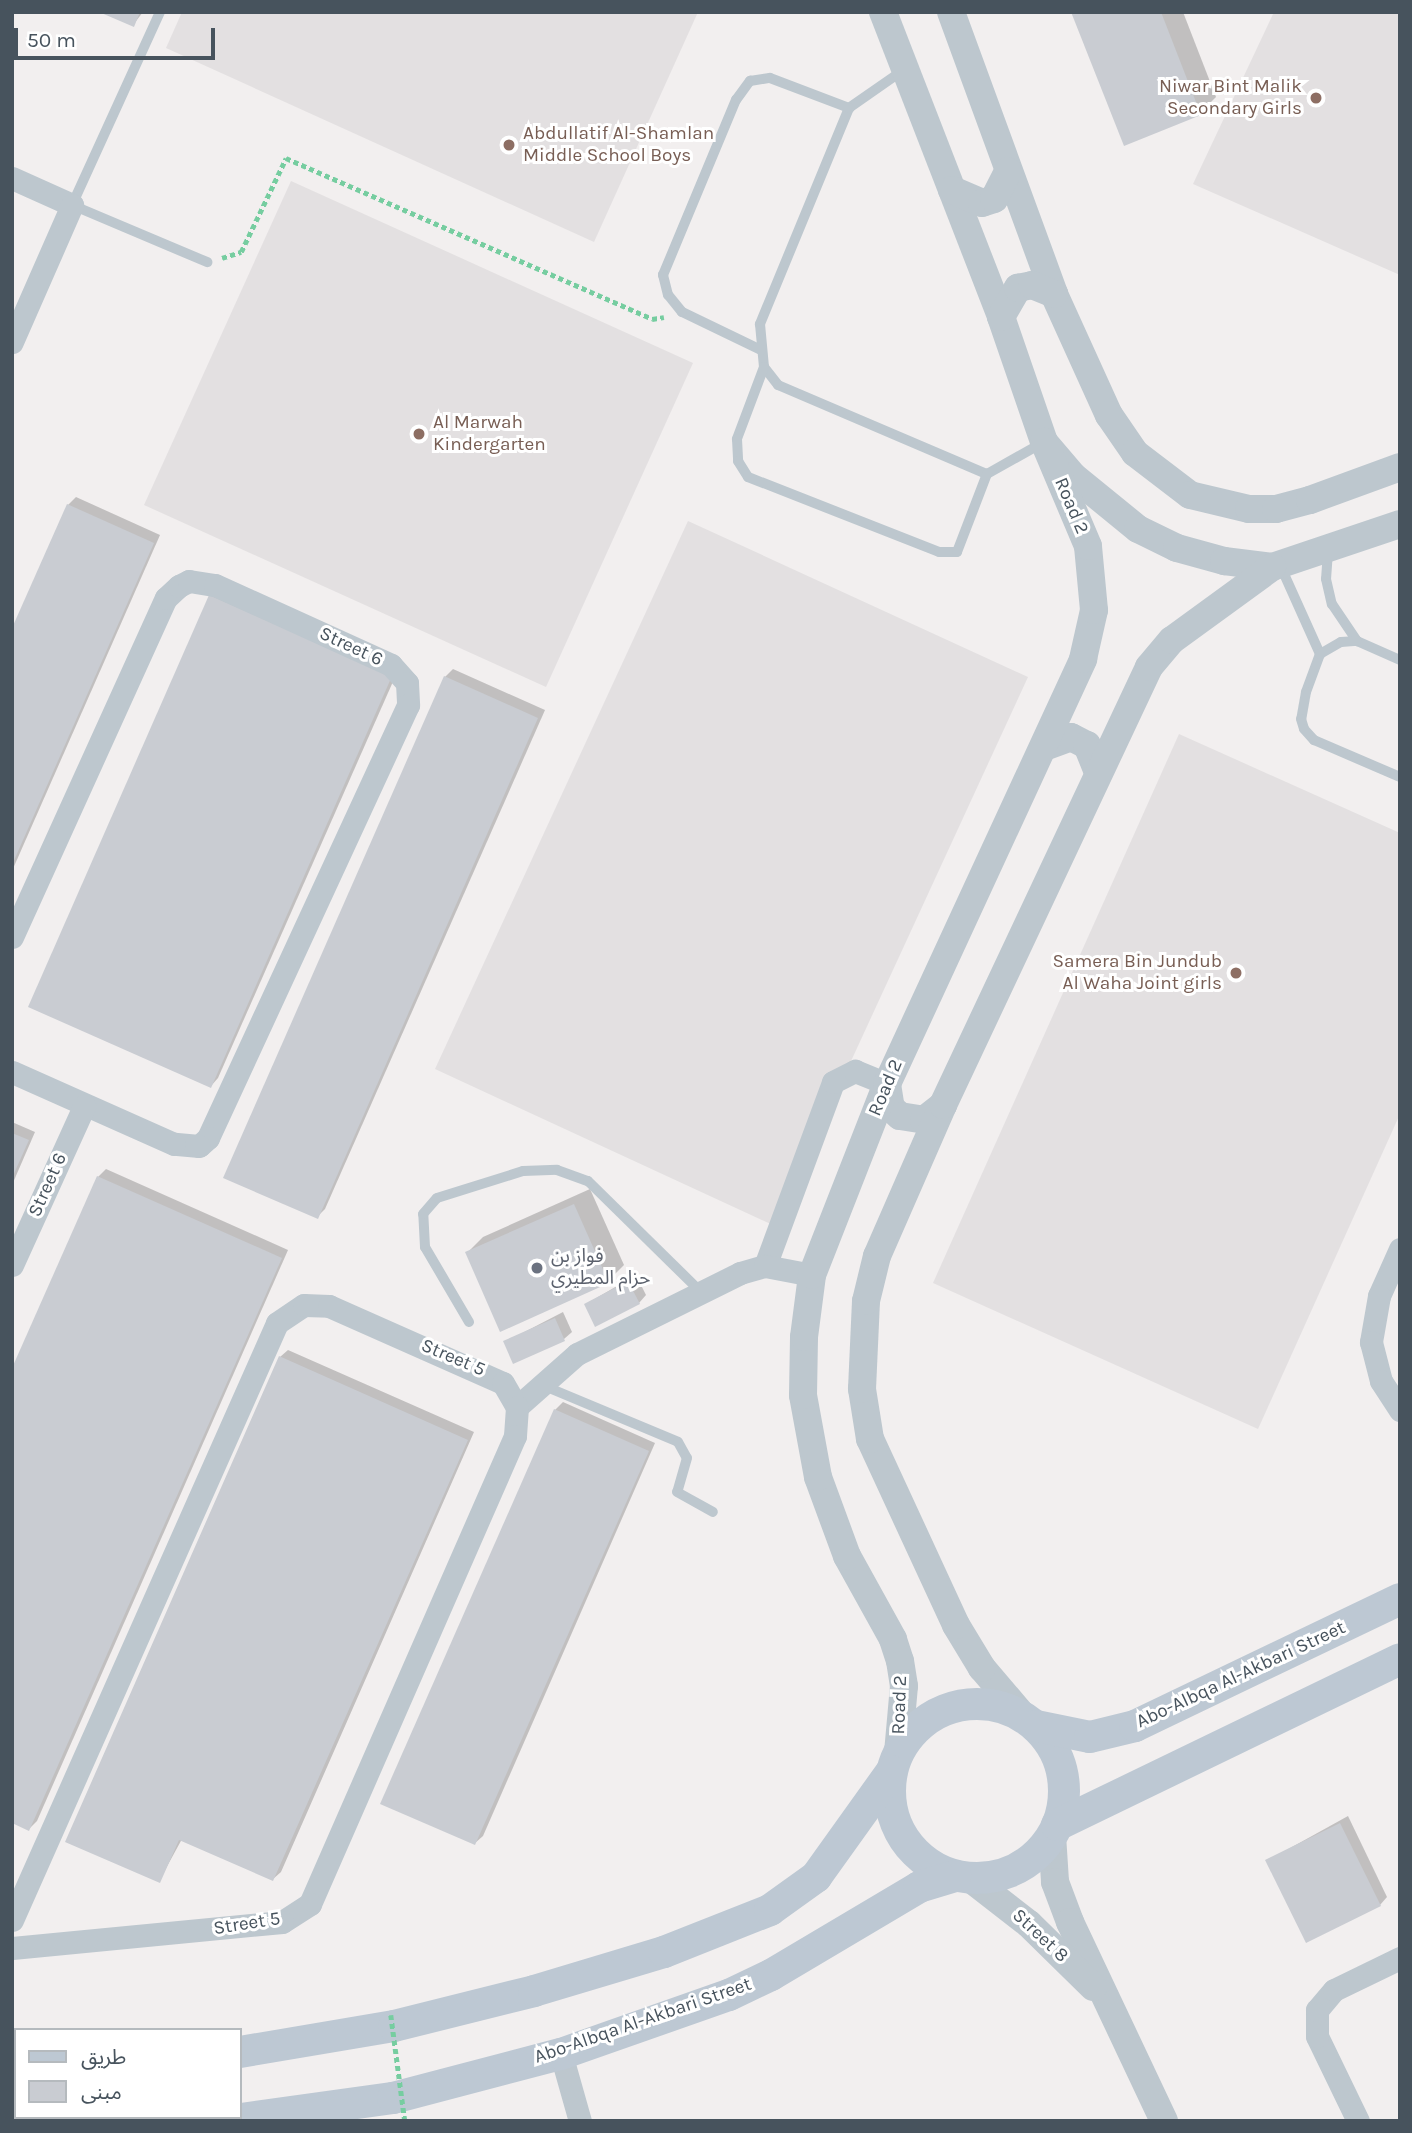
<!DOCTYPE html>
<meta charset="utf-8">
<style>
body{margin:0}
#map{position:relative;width:1412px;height:2133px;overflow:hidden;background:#f2efef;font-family:Karla,"Noto Sans Arabic",sans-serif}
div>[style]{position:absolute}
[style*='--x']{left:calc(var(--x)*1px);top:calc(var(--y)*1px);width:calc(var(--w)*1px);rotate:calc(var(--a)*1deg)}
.education>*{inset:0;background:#e3e0e1}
.shadow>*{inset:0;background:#0003}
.building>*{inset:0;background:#c9ccd2}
.path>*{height:4.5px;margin-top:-2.25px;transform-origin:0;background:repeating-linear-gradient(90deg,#76cda0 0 5px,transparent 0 8.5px)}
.service>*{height:10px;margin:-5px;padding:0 5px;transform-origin:5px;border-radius:5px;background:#bdc7ce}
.minor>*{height:23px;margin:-11.5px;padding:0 11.5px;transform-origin:11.5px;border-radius:11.5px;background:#bdc7ce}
.tertiary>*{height:28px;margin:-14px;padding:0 14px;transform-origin:14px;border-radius:14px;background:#bdc7ce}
.secondary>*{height:32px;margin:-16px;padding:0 16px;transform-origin:16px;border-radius:16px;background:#bdc8d3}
.secondary>.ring{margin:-16px;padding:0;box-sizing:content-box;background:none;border:32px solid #bdc8d3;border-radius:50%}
.path-bridge>*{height:4.5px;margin-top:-2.25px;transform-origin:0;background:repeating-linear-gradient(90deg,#76cda0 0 5px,transparent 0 8.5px)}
.dots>*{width:19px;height:19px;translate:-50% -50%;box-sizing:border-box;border:4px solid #fff;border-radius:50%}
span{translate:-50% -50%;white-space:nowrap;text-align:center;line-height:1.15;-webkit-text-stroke:6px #fff;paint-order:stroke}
.education-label{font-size:19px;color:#785e54}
.right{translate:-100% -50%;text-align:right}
.left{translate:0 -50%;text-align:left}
.street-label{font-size:19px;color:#47535d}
.worship-label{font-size:19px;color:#5b616d}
.frame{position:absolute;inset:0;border:14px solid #47535d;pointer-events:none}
.legend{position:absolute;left:14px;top:2028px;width:228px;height:91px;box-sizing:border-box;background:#fff;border:2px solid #b5babe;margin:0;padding:9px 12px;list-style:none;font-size:21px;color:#47535d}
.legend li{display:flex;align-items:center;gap:14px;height:35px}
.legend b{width:35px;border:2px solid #b5babe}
.scale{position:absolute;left:14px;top:28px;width:201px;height:32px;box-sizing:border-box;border:4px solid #47535d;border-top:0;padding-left:9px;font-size:21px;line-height:24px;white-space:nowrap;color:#47535d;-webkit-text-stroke:5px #fff;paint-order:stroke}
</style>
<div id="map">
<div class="education">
<i style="clip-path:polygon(182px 12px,698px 12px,594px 242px,166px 48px)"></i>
<i style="clip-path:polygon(1274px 12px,1400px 12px,1400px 275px,1193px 184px)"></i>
<i style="clip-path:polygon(291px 181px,693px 363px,546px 687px,144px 505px)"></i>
<i style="clip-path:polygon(688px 521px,1028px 677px,775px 1226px,435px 1069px)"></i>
<i style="clip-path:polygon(1179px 734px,1400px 833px,1400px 1114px,1258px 1429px,933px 1283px)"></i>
</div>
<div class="shadow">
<i style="clip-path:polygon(104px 12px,143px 12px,133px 25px)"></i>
<i style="clip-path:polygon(1073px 12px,1183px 12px,1216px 97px,1200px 113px)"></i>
<i style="clip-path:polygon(76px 497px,160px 535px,12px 871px,12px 633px,68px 505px)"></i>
<i style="clip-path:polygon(218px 588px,399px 668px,218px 1078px,211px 1086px,211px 596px)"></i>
<i style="clip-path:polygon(453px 669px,545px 710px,325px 1209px,317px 1217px,445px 677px)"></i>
<i style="clip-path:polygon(12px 1122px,35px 1132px,12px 1185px)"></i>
<i style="clip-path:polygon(106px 1169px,288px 1250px,37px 1821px,29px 1829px,98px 1177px)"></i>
<i style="clip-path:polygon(590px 1189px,624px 1265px,608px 1281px,467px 1253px,483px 1237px)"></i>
<i style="clip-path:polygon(636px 1275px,646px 1295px,639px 1303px,586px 1304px)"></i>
<i style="clip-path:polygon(563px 1312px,572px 1332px,564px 1339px,505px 1342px)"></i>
<i style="clip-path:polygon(288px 1350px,474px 1432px,281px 1872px,273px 1879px,182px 1839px,159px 1881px,280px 1357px)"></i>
<i style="clip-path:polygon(563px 1402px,655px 1443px,483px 1836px,475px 1843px,555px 1410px)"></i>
<i style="clip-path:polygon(1348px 1816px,1387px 1897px,1380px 1905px,1267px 1861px)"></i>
</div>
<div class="building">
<i style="clip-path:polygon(99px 12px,140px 12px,134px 27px)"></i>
<i style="clip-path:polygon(1071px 12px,1161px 12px,1201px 115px,1124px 146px)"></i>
<i style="clip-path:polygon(67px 504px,154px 543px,12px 865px,12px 628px)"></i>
<i style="clip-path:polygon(209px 595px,392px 676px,211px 1088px,28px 1007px)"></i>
<i style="clip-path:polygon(444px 676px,538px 718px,318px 1219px,223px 1178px)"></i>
<i style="clip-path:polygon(12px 1133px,29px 1140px,12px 1178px)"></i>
<i style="clip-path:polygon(97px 1176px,282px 1258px,29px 1831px,12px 1823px,12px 1368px)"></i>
<i style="clip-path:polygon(574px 1204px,609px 1283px,500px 1332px,465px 1252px)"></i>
<i style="clip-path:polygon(628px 1281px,640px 1304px,595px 1327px,584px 1304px)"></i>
<i style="clip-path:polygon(555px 1318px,565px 1341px,513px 1364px,503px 1341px)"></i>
<i style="clip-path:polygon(279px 1356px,468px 1440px,273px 1881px,179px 1840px,160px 1883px,65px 1842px)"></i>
<i style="clip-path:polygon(554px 1409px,649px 1451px,475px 1845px,380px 1804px)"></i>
<i style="clip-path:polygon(1340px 1823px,1381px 1906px,1306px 1943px,1265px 1860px)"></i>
</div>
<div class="path">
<i style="--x:222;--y:258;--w:20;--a:-18"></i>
<i style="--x:241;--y:252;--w:104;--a:-64.4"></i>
<i style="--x:286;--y:158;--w:400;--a:23.7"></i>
<i style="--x:652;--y:319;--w:12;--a:-9"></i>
</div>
<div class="service">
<i style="--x:160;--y:12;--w:212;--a:114.5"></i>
<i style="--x:72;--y:205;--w:147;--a:22.9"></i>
<i style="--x:902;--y:71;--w:65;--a:145.1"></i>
<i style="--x:849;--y:108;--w:234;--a:112.4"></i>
<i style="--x:760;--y:324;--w:43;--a:84.7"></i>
<i style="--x:764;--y:367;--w:23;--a:52"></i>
<i style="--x:778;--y:385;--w:227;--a:23.1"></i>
<i style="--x:987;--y:474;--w:65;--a:-29.3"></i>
<i style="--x:761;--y:350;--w:88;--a:-154.3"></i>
<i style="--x:682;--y:312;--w:22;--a:-129"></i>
<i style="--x:668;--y:295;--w:21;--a:-104"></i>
<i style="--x:663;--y:275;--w:190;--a:-67.4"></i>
<i style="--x:736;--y:100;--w:24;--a:-54"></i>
<i style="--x:750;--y:81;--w:20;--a:-9"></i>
<i style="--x:770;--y:78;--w:85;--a:20.8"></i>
<i style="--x:764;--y:367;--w:77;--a:110.6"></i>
<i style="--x:737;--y:439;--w:22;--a:87"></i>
<i style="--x:738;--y:461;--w:19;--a:58"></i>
<i style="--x:748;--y:477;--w:205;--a:21.4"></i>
<i style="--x:939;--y:552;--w:18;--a:0"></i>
<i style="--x:957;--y:552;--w:84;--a:-69"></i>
<i style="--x:1328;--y:551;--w:28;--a:94"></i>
<i style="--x:1326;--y:579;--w:26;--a:77"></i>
<i style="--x:1332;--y:604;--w:45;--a:56"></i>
<i style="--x:1357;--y:641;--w:47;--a:23.8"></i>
<i style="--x:1280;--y:565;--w:98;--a:65.8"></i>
<i style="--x:1320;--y:654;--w:40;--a:110.2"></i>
<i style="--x:1306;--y:692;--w:27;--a:100"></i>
<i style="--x:1301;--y:719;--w:10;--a:73"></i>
<i style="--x:1304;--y:729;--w:15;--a:48"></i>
<i style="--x:1314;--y:740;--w:94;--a:23.3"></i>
<i style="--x:1320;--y:654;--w:24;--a:-30"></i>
<i style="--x:1341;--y:642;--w:16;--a:-4"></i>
<i style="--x:469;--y:1322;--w:87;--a:-120.4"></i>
<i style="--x:425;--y:1247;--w:33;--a:-93"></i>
<i style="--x:423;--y:1214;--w:21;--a:-49"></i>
<i style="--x:437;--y:1198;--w:90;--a:-17.4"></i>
<i style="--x:523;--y:1171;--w:34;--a:-2"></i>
<i style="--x:557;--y:1170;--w:33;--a:20"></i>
<i style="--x:588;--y:1181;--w:158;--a:44.5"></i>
<i style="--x:542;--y:1385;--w:147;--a:22.7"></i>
<i style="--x:678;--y:1442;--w:18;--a:61"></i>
<i style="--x:687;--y:1458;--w:35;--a:106"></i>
<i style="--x:677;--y:1492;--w:41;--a:29.1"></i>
</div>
<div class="minor">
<i style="--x:12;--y:178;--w:66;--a:24.2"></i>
<i style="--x:72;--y:205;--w:150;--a:113.7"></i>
<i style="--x:12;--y:937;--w:372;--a:-65.6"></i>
<i style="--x:166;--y:598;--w:18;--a:-43"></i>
<i style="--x:179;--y:586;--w:11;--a:-27"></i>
<i style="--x:189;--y:581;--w:26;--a:9"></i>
<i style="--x:215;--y:585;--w:193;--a:24.4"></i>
<i style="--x:391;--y:665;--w:24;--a:48"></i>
<i style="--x:407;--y:683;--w:22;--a:87"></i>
<i style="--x:408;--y:705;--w:477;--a:114.8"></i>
<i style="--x:208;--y:1138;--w:12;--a:138"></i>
<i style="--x:199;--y:1146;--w:25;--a:-175"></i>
<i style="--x:174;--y:1144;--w:177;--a:-156"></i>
<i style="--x:1400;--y:1249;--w:51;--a:114.1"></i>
<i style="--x:1379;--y:1296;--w:47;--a:99.9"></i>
<i style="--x:1371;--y:1342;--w:40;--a:75.6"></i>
<i style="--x:1381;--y:1381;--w:35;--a:57"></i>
<i style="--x:12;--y:1265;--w:175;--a:-65.6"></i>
<i style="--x:765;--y:1266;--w:196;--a:-69.7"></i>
<i style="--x:833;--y:1082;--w:25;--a:-27"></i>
<i style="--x:855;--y:1071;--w:35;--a:22"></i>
<i style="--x:517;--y:1407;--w:80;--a:-41.5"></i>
<i style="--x:577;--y:1354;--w:182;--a:-26.4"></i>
<i style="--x:740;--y:1273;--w:26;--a:-16"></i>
<i style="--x:765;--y:1266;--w:48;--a:10.8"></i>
<i style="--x:12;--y:1920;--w:653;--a:-66.06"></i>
<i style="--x:277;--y:1323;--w:32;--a:-34"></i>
<i style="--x:304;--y:1305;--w:25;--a:2"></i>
<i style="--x:329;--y:1306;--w:190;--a:23.9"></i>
<i style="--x:503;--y:1383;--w:28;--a:60"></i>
<i style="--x:517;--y:1407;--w:29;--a:94"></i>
<i style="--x:515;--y:1436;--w:511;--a:113.66"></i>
<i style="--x:310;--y:1904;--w:33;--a:147"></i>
<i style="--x:282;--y:1922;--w:271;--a:174.5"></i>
<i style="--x:561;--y:2054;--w:70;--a:74.2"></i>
<i style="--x:1358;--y:2121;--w:94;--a:-115.8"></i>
<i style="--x:1317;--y:2036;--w:26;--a:-90"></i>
<i style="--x:1317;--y:2010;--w:26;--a:-50"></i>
<i style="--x:1334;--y:1990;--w:73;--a:-25.9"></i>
</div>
<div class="tertiary">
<i style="--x:883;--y:12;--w:327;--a:68.8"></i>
<i style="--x:1001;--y:317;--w:132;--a:71"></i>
<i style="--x:1044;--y:442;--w:45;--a:49.5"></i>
<i style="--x:1073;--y:476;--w:84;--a:39.2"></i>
<i style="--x:1138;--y:529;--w:43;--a:26"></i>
<i style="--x:1177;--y:548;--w:49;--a:15.5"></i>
<i style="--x:1224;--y:561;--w:48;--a:7.1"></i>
<i style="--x:1272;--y:567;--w:135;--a:-18.6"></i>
<i style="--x:951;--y:12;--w:300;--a:69.9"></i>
<i style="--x:1054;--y:294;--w:133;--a:65.6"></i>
<i style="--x:1109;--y:415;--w:46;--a:55.6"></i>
<i style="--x:1135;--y:453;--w:69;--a:37.4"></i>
<i style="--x:1190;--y:495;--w:61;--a:13.3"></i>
<i style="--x:1249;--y:509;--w:27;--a:0"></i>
<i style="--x:1276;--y:509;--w:35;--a:-15"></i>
<i style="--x:1310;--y:500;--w:96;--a:-20.1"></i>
<i style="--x:952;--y:190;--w:33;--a:23"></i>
<i style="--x:982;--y:203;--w:13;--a:-18"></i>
<i style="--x:994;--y:199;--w:31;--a:-63"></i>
<i style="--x:1001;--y:317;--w:34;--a:-60"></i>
<i style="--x:1018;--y:288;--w:14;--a:-12"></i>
<i style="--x:1032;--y:285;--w:24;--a:22"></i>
<i style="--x:1044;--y:747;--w:29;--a:-20"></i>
<i style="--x:1071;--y:737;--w:18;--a:27"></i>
<i style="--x:1087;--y:745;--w:29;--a:68"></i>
<i style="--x:887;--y:1084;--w:24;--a:81"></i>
<i style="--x:891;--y:1108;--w:12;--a:42"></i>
<i style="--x:900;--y:1116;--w:24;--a:9"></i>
<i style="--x:924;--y:1120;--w:24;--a:-38"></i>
<i style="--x:1022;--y:1715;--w:62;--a:-130.4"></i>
<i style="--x:982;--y:1668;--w:50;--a:-121.2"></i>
<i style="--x:956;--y:1625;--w:205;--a:-114.8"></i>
<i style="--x:870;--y:1439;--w:51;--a:-99.1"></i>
<i style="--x:862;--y:1389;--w:88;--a:-87.4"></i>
<i style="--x:866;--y:1301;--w:46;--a:-76.3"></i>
<i style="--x:877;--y:1256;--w:165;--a:-66.4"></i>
<i style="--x:943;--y:1105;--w:484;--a:-64.8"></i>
<i style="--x:1149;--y:667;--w:35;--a:-50"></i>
<i style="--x:1172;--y:640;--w:124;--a:-36.1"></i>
<i style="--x:898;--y:1753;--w:67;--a:-84.9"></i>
<i style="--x:904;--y:1686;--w:25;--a:-99"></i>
<i style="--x:900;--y:1661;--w:23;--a:-108"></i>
<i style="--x:893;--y:1639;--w:95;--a:-119"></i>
<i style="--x:847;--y:1556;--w:84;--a:-110.2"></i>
<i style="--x:818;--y:1477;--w:83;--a:-100.4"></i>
<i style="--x:803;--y:1395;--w:58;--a:-89"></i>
<i style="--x:804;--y:1337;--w:63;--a:-82.6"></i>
<i style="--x:812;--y:1275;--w:205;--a:-68.6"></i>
<i style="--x:887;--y:1084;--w:468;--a:-65.2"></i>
<i style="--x:1083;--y:659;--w:50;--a:-77.3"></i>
<i style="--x:1094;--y:610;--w:64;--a:-95.4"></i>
<i style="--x:1088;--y:546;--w:113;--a:-112.9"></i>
<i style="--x:1052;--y:1835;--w:47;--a:86.3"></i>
<i style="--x:1055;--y:1882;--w:43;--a:69.4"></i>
<i style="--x:1070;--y:1922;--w:220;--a:64.7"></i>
<i style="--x:971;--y:1879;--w:73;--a:37.8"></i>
<i style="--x:1029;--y:1924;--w:90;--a:44.5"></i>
</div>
<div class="secondary">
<i class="ring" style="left:890px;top:1704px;width:142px;height:142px"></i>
<i style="--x:1036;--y:1726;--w:55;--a:11.5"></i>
<i style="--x:1090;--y:1737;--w:46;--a:-13.7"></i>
<i style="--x:1135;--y:1726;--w:294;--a:-25.6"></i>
<i style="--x:1057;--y:1825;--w:381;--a:-25.8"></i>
<i style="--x:240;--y:2052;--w:156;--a:-9.6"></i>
<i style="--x:394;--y:2026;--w:144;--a:-14"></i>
<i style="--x:534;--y:1991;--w:136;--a:-16.7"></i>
<i style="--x:664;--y:1952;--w:114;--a:-21.6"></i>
<i style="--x:770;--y:1910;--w:57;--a:-35.7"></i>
<i style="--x:816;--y:1877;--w:130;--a:-54.4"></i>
<i style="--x:12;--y:2062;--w:4;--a:0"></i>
<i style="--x:227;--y:2121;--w:168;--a:-7.9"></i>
<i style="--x:393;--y:2098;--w:174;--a:-14.7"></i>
<i style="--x:561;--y:2054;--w:178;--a:-19.4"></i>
<i style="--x:729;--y:1995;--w:47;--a:-25.5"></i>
<i style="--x:771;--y:1975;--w:172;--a:-30.7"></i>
<i style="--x:919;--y:1887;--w:38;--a:-17"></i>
</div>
<div class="path-bridge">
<i style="--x:391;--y:2015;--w:107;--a:82.5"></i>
</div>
<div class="dots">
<i style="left:1316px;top:98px;background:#8d6e63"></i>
<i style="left:509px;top:145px;background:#8d6e63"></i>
<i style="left:419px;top:434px;background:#8d6e63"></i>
<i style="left:1236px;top:973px;background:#8d6e63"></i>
<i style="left:537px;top:1268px;background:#6b7280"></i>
</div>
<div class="education-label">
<span class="right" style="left:1302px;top:98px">Niwar Bint Malik<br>Secondary Girls</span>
<span class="left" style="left:523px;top:145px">Abdullatif Al-Shamlan<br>Middle School Boys</span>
<span class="left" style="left:433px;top:434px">Al Marwah<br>Kindergarten</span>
<span class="right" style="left:1222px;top:973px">Samera Bin Jundub<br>Al Waha Joint girls</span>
</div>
<div class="street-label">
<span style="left:1071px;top:506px;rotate:67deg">Road 2</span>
<span style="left:351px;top:647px;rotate:25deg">Street 6</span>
<span style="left:886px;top:1088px;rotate:-67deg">Road 2</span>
<span style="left:48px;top:1185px;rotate:-66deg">Street 6</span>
<span style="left:453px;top:1358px;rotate:23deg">Street 5</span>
<span style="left:1241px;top:1675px;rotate:-25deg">Abo-Albqa Al-Akbari Street</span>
<span style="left:900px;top:1705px;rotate:-88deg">Road 2</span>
<span style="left:247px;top:1924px;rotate:-9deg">Street 5</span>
<span style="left:1040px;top:1936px;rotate:43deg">Street 8</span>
<span style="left:643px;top:2021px;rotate:-19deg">Abo-Albqa Al-Akbari Street</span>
</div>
<div class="worship-label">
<span class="left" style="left:551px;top:1268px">فواز بن<br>حزام المطيري</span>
</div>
<div class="frame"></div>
<ul class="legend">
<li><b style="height:9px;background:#bdc8d3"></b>طريق</li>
<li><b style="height:19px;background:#c9ccd2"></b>مبنى</li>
</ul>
<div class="scale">50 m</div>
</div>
